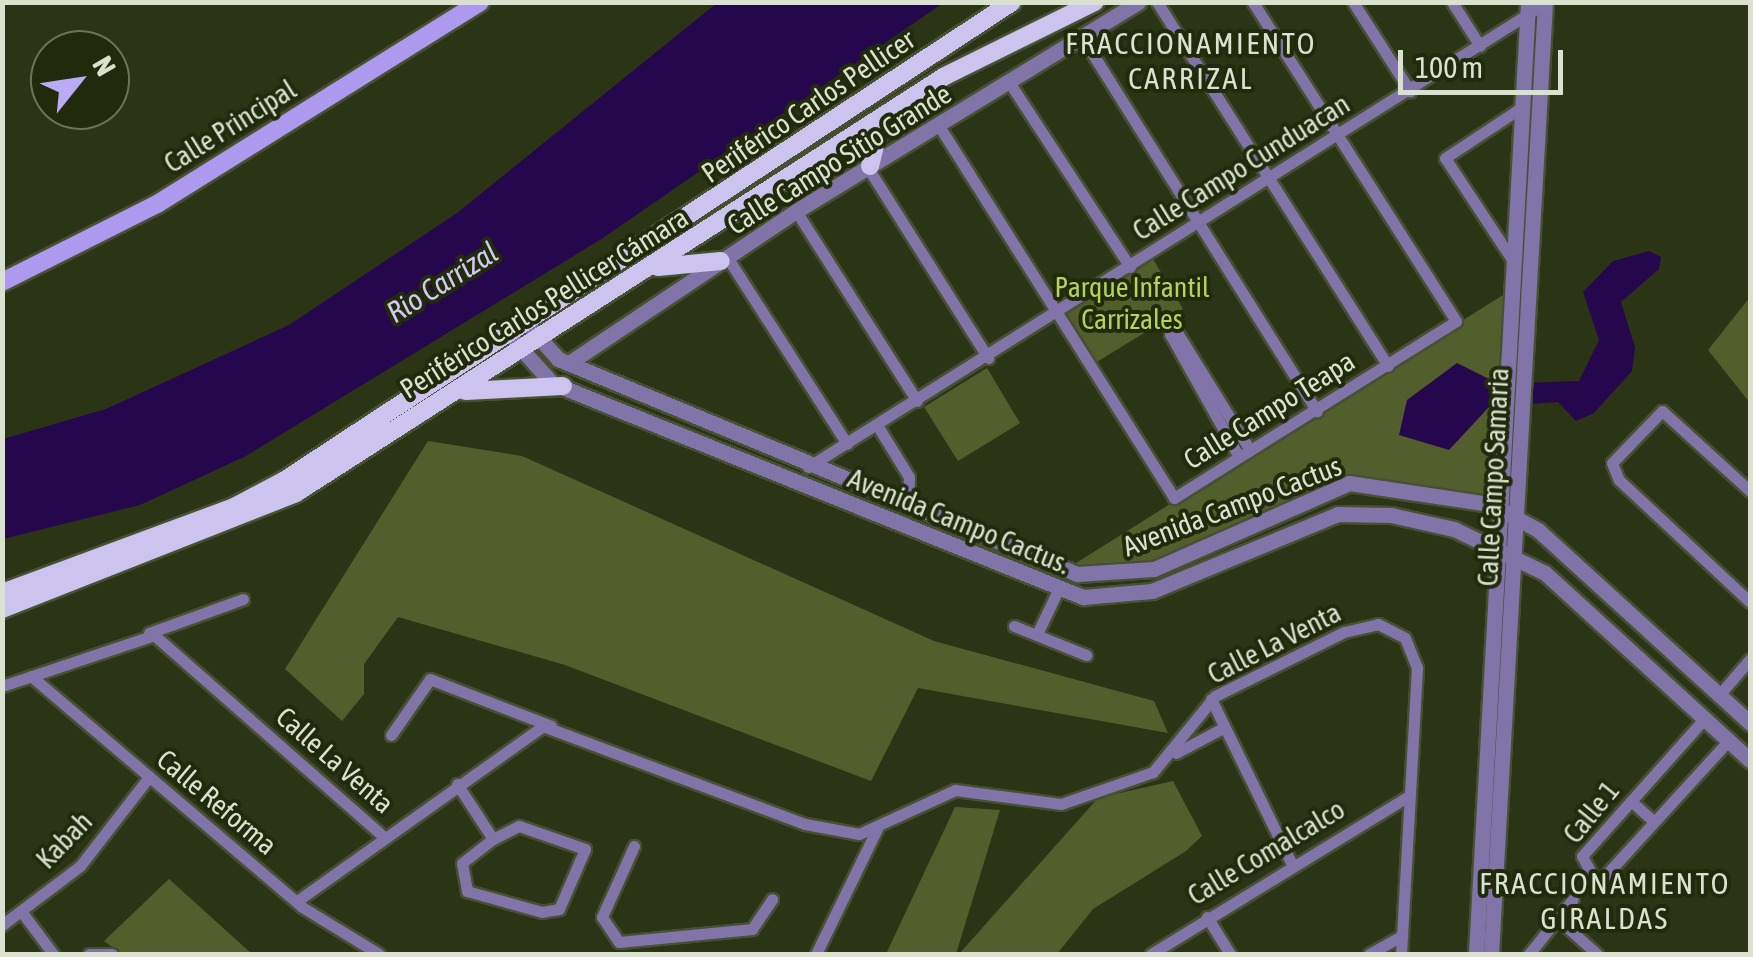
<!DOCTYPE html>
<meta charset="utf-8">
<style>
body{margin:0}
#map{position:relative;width:1753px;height:957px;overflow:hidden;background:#2c3416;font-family:"Asap Condensed",sans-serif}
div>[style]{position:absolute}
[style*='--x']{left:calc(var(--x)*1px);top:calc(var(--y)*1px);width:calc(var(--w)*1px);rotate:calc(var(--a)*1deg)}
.green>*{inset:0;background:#525f2c}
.water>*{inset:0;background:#25074e}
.roads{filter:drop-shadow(2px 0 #485034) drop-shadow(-2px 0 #485034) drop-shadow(0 2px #485034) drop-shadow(0 -2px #485034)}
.minor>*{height:11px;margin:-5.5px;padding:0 5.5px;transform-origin:5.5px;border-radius:5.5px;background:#8074a8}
.tertiary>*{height:15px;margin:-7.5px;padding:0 7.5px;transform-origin:7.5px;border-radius:7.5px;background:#8074a8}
.secondary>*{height:18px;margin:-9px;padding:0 9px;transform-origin:9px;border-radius:9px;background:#ad99ed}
.primary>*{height:18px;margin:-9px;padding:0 9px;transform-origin:9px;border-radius:9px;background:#ccc3ee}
span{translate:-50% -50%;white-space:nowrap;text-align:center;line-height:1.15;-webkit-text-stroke:8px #222a0c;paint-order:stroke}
.street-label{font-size:28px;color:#dbe1cf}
.park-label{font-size:28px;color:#b5d25d}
.neighbourhood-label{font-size:30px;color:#dbe1cf;letter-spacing:2.5px}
.water-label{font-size:30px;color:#d1c9f3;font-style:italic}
.frame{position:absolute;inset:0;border:5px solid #dbe1cf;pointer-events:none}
.north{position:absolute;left:30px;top:30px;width:100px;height:100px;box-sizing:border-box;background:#222a0c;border:2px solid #6c735a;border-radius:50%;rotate:60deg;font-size:28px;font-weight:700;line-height:40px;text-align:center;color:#dbe1cf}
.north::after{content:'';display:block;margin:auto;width:35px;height:45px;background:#bbaaf6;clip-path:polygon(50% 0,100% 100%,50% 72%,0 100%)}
.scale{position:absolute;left:1398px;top:50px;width:165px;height:45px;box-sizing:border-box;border:5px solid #dbe1cf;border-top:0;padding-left:12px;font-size:30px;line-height:35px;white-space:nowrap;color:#dbe1cf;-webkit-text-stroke:8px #222a0c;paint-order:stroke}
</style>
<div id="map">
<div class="green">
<i style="clip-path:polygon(1150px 254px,1183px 309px,1092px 365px,1060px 313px)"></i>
<i style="clip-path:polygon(1511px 290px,1500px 507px,1363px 483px,1167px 564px,1065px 570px)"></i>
<i style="clip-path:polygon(1750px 297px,1750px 403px,1708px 350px)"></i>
<i style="clip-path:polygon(987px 368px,1020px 423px,958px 461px,924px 407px)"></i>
<i style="clip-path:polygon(428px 441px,522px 456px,934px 641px,1154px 701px,1168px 733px,918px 688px,871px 781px,565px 665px,398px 617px,364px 664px,364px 694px,342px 721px,285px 669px)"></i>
<i style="clip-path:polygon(1173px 781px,1202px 836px,1186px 851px,1093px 909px,1057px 954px,959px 954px,1098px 798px)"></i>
<i style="clip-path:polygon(955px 807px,1000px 810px,956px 954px,886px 954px)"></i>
<i style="clip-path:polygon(169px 879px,252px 954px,122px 954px,104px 941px)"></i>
</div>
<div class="water">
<i style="clip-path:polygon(717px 3px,943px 3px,603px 238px,246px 456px,140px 505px,3px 539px,3px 439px,106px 409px,289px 325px,457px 213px)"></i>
<i style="clip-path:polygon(1649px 251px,1661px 257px,1659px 269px,1621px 302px,1635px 347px,1632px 371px,1594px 413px,1576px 421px,1558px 402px,1489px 407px,1449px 450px,1399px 435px,1407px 400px,1457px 363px,1499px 384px,1579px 381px,1599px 340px,1583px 292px,1613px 261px)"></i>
</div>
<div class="roads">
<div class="minor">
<i style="--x:1157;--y:2;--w:431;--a:57.6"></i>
<i style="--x:1353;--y:2;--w:106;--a:57.4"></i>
<i style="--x:1452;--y:2;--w:52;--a:57.5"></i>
<i style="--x:1082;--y:37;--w:442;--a:57.9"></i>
<i style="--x:1009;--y:82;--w:221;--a:56.8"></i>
<i style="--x:939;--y:126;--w:440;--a:57.7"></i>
<i style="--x:1174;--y:498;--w:333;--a:-32.1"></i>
<i style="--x:1456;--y:321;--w:378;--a:-122.5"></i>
<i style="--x:868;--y:168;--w:225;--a:57.7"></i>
<i style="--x:796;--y:211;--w:225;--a:57.5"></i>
<i style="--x:727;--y:257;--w:222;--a:57.3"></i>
<i style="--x:1513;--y:261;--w:123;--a:-123.4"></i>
<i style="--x:1445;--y:158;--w:92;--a:-33.5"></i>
<i style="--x:877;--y:425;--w:61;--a:58.4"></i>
<i style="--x:909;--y:477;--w:28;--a:92"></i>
<i style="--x:1239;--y:457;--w:141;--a:-119.3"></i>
<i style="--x:1170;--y:334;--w:8;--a:0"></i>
<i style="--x:1178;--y:334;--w:137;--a:58.2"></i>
<i style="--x:808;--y:467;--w:873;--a:-32.18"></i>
<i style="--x:1750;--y:491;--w:119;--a:-137.7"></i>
<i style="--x:1662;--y:411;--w:72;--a:133.9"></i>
<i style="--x:1612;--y:463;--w:18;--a:68"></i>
<i style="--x:1619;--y:480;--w:179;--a:43"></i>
<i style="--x:1014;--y:626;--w:78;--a:21.9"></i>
<i style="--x:149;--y:633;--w:100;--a:-19.9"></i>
<i style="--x:1037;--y:634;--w:49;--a:-64.5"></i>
<i style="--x:31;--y:676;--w:356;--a:40.4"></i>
<i style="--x:302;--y:907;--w:90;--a:31.4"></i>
<i style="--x:2;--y:686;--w:160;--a:-18.5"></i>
<i style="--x:154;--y:635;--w:306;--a:41.3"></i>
<i style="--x:1720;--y:694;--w:46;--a:-49.4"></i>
<i style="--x:1211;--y:699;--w:184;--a:63.9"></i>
<i style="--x:1705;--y:718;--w:185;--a:131.7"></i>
<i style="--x:1582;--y:856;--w:26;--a:62"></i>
<i style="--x:1594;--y:879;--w:10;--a:-11"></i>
<i style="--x:1604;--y:877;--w:185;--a:-47.6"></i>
<i style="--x:391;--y:735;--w:68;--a:-55.1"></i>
<i style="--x:430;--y:679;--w:130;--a:21.2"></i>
<i style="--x:1176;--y:753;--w:55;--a:-28"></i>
<i style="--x:457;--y:784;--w:66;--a:56.8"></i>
<i style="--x:493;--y:839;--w:29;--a:-27"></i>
<i style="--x:519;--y:826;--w:70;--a:19.2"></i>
<i style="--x:585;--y:849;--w:65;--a:113.4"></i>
<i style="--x:559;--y:909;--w:17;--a:170"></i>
<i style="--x:542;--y:912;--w:78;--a:-164.4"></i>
<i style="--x:467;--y:891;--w:28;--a:-100"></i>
<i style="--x:462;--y:863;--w:39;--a:-38"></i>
<i style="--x:1631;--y:801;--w:31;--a:42"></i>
<i style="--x:634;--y:846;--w:78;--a:114.3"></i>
<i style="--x:602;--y:917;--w:30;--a:56"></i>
<i style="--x:619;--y:942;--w:134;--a:-5.6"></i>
<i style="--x:752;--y:929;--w:36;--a:-56"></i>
<i style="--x:297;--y:901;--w:302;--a:-35.4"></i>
<i style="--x:543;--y:726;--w:280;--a:20.5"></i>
<i style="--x:805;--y:824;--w:55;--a:10.5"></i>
<i style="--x:859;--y:834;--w:106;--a:-24.6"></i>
<i style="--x:955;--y:790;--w:107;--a:7.5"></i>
<i style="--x:1061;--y:804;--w:97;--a:-19.2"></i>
<i style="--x:1153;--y:772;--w:98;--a:-50.8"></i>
<i style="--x:1215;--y:696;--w:144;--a:-26.4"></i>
<i style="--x:1344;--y:632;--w:35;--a:-13"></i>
<i style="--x:1378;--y:624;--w:30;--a:27"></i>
<i style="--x:1405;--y:638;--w:32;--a:68"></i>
<i style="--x:1417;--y:668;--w:286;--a:93.2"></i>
<i style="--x:21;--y:911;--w:54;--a:53.3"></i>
<i style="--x:1207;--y:917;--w:44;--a:58.1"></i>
<i style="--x:1559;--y:920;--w:51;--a:41.8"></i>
<i style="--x:2;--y:925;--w:98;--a:-37.1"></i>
<i style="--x:80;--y:866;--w:113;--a:-52.2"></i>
<i style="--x:89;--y:954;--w:23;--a:0"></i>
<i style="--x:816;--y:954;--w:139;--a:-64"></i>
<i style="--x:1151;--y:954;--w:303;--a:-31.5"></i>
<i style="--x:1369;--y:954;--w:38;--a:-29"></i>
<i style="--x:1529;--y:954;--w:70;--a:-51.3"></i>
</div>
<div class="tertiary">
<i style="--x:533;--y:331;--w:38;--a:48"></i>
<i style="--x:558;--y:359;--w:562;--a:22.5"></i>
<i style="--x:1077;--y:574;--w:77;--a:-3.7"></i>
<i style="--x:1154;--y:569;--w:213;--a:-23.8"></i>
<i style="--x:1349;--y:483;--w:143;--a:8.5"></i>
<i style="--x:1490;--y:504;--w:55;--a:28.4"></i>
<i style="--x:1538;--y:530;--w:287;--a:42.3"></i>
<i style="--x:516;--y:343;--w:54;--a:48"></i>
<i style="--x:552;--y:383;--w:573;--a:21.95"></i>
<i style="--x:1083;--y:597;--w:69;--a:-5"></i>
<i style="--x:1152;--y:591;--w:201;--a:-22.5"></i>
<i style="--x:1338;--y:514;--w:53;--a:1.1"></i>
<i style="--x:1391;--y:515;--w:65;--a:12.5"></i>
<i style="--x:1454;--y:529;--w:101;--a:25.8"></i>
<i style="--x:1545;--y:573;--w:277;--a:42.4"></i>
<i style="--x:569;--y:363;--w:273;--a:-33.8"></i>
<i style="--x:796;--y:211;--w:401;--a:-31.4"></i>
<i style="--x:1476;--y:954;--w:953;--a:-86.87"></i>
<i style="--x:1491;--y:954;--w:954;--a:-86.75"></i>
</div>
<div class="secondary">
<i style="--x:2;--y:282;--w:174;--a:-26.7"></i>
<i style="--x:157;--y:204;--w:381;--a:-32"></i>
</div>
<div class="primary">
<i style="--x:870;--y:166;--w:50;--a:-76.2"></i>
<i style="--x:658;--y:267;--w:63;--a:-5.4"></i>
<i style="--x:465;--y:391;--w:98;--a:-2.9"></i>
<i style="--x:2;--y:593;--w:247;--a:-20.3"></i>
<i style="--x:234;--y:507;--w:58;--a:-27.9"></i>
<i style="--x:285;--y:480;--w:870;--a:-33.32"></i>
<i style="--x:2;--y:609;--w:316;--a:-21.5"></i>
<i style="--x:296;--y:493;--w:771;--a:-32.72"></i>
<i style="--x:945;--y:76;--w:167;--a:-26.3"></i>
</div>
</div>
<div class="street-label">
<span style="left:808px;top:106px;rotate:-34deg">Periférico Carlos Pellicer</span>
<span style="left:230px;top:126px;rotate:-32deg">Calle Principal</span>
<span style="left:839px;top:159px;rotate:-32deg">Calle Campo Sitio Grande</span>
<span style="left:1241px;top:167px;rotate:-32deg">Calle Campo Cunduacan</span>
<span style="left:544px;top:303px;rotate:-32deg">Periférico Carlos Pellicer Cámara</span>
<span style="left:1269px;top:410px;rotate:-32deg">Calle Campo Teapa</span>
<span style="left:1493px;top:477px;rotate:-87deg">Calle Campo Samaria</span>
<span style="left:1232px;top:506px;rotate:-21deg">Avenida Campo Cactus</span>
<span style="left:959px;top:521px;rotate:22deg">Avenida Campo Cactus.</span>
<span style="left:1274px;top:643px;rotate:-27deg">Calle La Venta</span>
<span style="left:335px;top:760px;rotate:41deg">Calle La Venta</span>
<span style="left:217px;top:802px;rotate:40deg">Calle Reforma</span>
<span style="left:1591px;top:812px;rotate:-51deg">Calle 1</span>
<span style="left:64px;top:840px;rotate:-46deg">Kabah</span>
<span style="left:1266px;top:852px;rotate:-31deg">Calle Comalcalco</span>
</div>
<div class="park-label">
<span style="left:1132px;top:303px">Parque Infantil<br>Carrizales</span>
</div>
<div class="neighbourhood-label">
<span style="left:1191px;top:60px">FRACCIONAMIENTO<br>CARRIZAL</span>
<span style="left:1605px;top:900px">FRACCIONAMIENTO<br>GIRALDAS</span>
</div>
<div class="water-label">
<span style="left:442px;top:282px;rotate:-32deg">Rio Carrizal</span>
</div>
<div class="frame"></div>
<div class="north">N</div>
<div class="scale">100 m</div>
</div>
